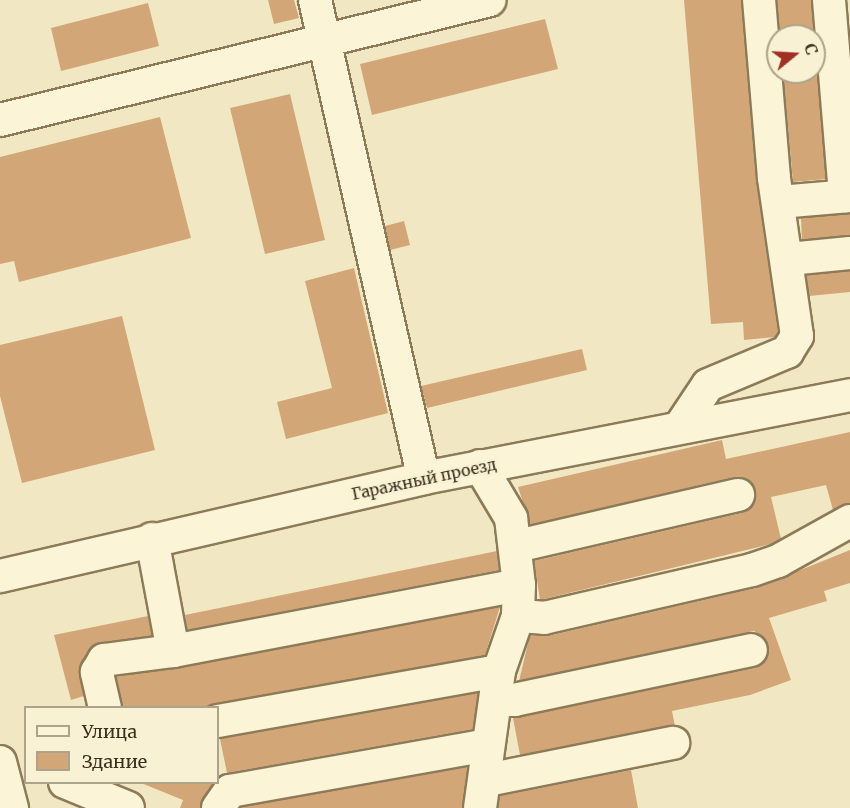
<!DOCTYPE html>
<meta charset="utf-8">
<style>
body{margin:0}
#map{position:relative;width:850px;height:808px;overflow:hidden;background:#f1e8c3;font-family:Merriweather,serif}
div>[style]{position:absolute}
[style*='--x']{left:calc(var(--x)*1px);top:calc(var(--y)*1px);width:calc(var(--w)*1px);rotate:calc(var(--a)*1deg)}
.building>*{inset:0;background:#d2a676}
.roads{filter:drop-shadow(2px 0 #8d7a58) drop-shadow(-2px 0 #8d7a58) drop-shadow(0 2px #8d7a58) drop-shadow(0 -2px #8d7a58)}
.minor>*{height:32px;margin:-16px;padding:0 16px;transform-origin:16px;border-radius:16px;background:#fbf4d7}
span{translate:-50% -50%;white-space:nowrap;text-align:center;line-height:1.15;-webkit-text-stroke:4.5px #f8f1d3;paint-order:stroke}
.street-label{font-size:16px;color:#3c2f1d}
.legend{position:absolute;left:24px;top:706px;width:195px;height:78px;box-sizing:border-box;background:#f8f1d3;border:2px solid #ada38a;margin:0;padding:8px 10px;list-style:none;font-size:18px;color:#3c2f1d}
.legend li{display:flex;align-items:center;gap:12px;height:30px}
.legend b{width:30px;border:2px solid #ada38a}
.north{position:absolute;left:766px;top:24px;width:60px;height:60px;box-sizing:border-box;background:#f8f1d3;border:2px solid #ada38a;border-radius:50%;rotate:72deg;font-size:16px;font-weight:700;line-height:24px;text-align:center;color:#3c2f1d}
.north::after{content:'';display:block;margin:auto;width:21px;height:27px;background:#a13024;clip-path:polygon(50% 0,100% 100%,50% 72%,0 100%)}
</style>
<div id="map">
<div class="building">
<i style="clip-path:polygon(268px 0,294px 0,299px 18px,274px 24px)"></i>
<i style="clip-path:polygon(684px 0,741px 0,756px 180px,778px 332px,775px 337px,744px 340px,743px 322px,711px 324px)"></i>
<i style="clip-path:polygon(777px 0,811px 0,814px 36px,780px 36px)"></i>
<i style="clip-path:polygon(148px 3px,159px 46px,61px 71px,51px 28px)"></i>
<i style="clip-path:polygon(545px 19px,558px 69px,372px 115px,360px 64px)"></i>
<i style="clip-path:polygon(814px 37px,826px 179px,793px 182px,783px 72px,814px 72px)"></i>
<i style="clip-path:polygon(290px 94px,325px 240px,265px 254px,230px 108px)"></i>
<i style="clip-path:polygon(160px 117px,191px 238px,19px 282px,14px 261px,0 264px,0 157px)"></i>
<i style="clip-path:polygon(850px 214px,850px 235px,802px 240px,801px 218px)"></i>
<i style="clip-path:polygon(404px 221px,410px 245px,390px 250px,385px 226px)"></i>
<i style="clip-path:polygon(354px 268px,388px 413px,286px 439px,277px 402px,332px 388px,305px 281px)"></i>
<i style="clip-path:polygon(850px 271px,850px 292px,809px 296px,806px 275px)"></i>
<i style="clip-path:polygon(122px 316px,155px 450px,22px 483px,0 396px,0 345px)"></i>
<i style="clip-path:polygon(582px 349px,587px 370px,427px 408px,421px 386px)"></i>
<i style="clip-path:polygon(850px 432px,850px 503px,833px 510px,826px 485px,771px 497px,781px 539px,771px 544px,540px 600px,534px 561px,742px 513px,751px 508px,756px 492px,751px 482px,734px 477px,530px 525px,518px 487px,722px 440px,726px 459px)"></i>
<i style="clip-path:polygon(850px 550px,850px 583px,824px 591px,827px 601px,769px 618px,791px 680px,750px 695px,672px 711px,675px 726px,520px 755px,513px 718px,755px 668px,768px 655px,765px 638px,754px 631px,519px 681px,530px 635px,548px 636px,756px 588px)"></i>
<i style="clip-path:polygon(497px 551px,499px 570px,187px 630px,185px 615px)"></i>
<i style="clip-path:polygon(500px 607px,485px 655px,206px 708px,123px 708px,116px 677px)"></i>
<i style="clip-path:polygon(148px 616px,152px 636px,102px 642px,89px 651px,79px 675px,84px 696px,71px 700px,54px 635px)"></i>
<i style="clip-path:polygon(478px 693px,473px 729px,227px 773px,220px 739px)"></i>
<i style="clip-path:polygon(468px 767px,462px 808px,240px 808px,240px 807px)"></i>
<i style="clip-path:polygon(631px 770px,638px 808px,498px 808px,500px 796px)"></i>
<i style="clip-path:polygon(141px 783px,214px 783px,200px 808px,180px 808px,183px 800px)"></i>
</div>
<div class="roads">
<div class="minor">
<i style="--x:315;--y:0;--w:490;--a:77.2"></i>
<i style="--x:829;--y:0;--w:197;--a:85.3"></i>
<i style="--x:0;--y:120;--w:504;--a:-13.76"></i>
<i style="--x:779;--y:202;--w:71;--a:-4.8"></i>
<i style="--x:789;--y:259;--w:61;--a:-5.6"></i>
<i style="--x:680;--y:427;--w:50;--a:-56.3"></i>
<i style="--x:708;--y:385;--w:86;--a:-22.7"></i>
<i style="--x:787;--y:352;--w:19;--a:-58"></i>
<i style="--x:797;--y:336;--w:160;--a:-98.3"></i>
<i style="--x:774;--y:178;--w:179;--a:-94.8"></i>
<i style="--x:480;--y:466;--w:61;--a:59.2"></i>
<i style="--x:511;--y:518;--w:67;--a:83.2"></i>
<i style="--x:519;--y:585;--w:31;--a:92"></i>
<i style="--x:518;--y:616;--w:58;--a:109.1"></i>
<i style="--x:499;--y:671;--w:138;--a:97.9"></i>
<i style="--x:152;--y:539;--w:114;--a:79.4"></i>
<i style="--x:517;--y:546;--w:227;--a:-13"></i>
<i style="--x:0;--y:576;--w:435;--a:-13"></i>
<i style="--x:424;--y:478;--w:434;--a:-11"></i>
<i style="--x:518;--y:616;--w:26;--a:4"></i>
<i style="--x:544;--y:618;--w:213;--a:-13"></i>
<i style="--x:752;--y:570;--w:28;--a:-19"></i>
<i style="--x:778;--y:561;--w:82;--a:-29.1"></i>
<i style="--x:498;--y:699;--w:16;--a:4"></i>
<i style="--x:514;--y:700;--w:242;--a:-11.9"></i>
<i style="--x:105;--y:708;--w:37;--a:-103"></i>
<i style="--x:97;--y:672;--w:14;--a:-60"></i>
<i style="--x:104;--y:660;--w:70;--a:-7.4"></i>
<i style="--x:173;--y:651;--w:352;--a:-10.8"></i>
<i style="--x:218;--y:721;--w:285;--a:-10.1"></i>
<i style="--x:0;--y:762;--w:48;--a:75.4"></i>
<i style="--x:487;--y:780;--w:190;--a:-11.3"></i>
<i style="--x:65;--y:782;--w:68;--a:22.4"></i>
<i style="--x:218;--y:808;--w:21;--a:-55"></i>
<i style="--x:230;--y:791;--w:262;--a:-10.1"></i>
</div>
</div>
<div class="street-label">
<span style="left:424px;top:479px;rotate:-12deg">Гаражный проезд</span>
</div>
<ul class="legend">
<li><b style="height:8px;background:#fbf4d7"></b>Улица</li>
<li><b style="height:16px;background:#d2a676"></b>Здание</li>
</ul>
<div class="north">С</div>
</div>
